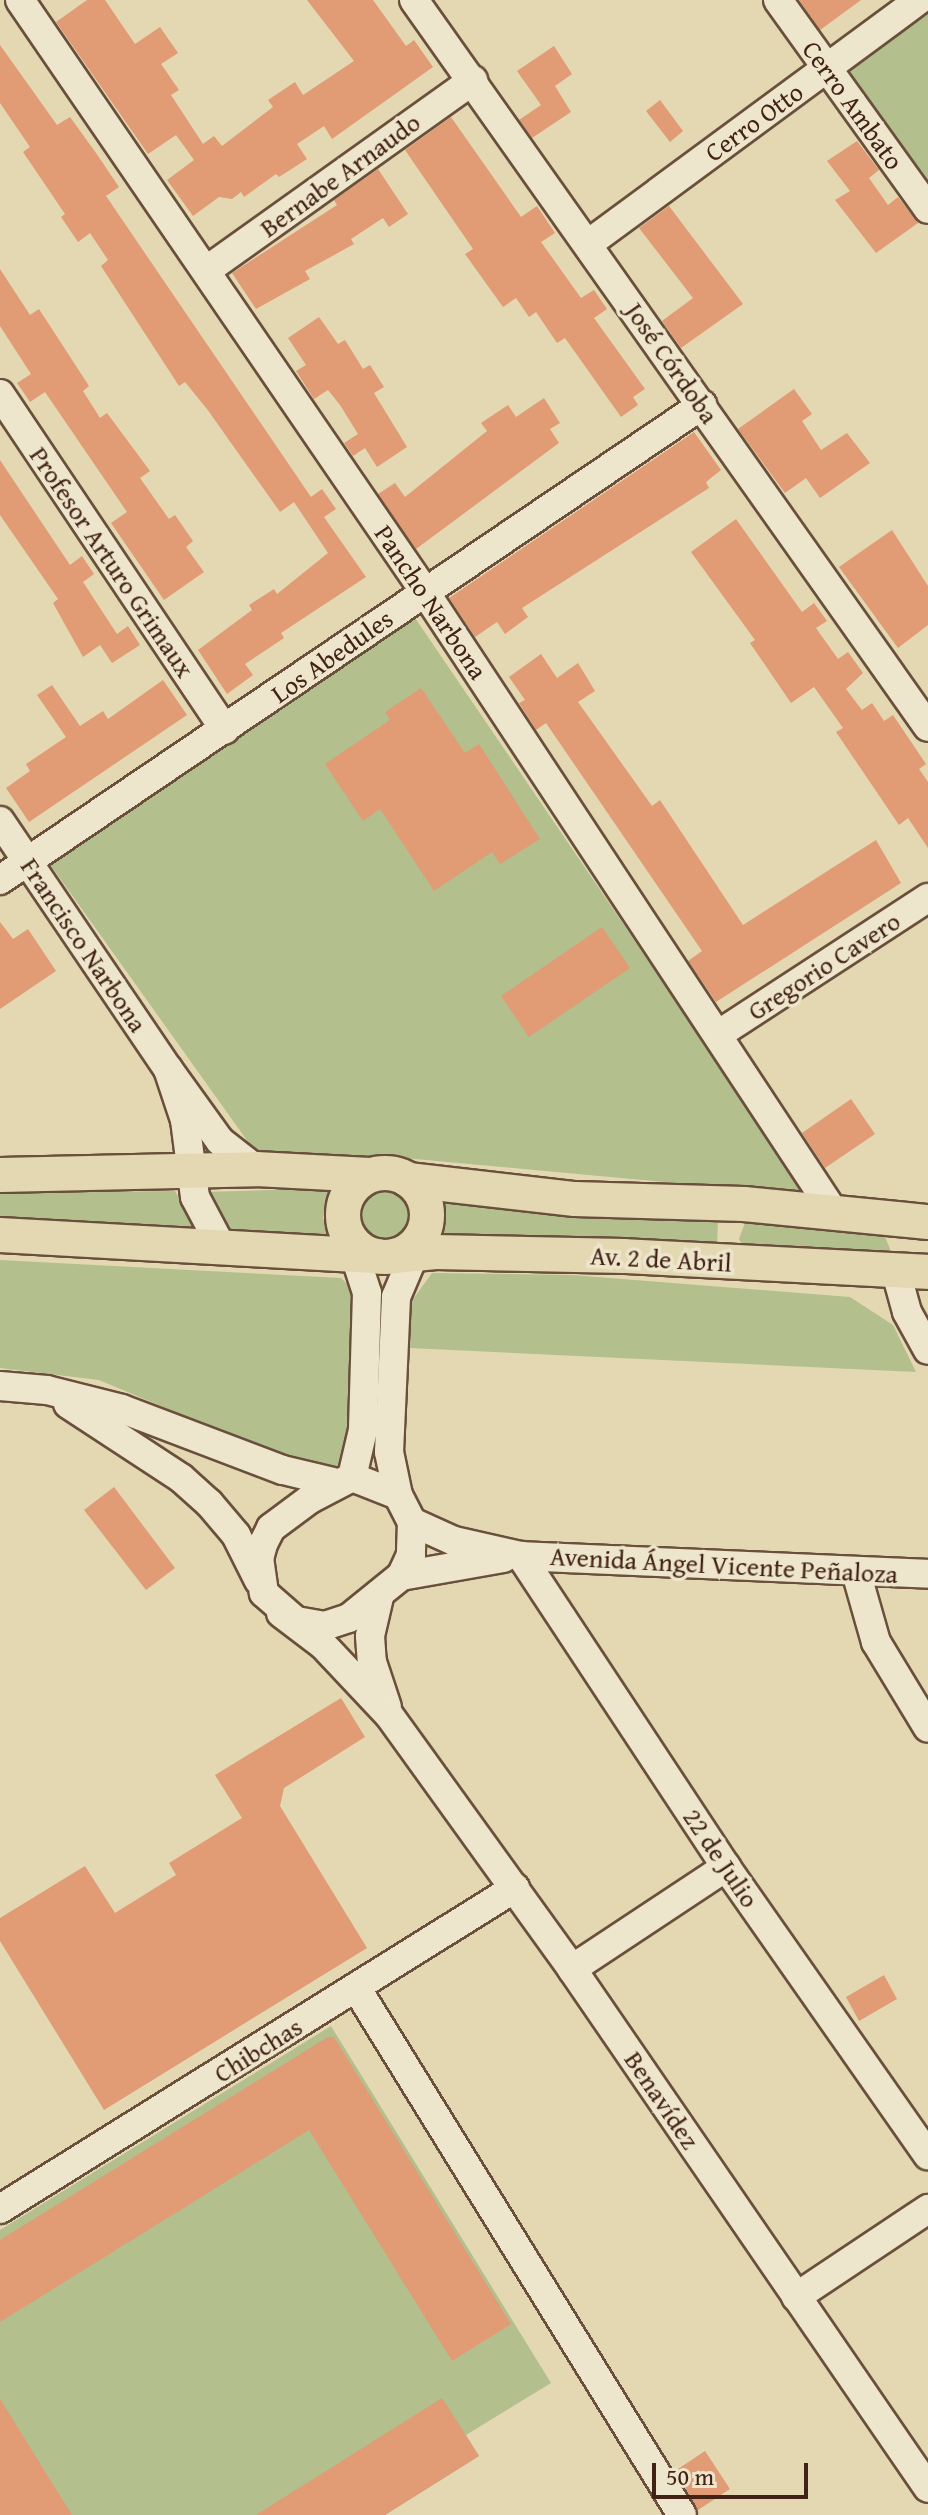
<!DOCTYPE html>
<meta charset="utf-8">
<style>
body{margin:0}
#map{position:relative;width:928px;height:2515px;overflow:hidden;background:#e3d8b1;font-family:"Gentium Book Plus",serif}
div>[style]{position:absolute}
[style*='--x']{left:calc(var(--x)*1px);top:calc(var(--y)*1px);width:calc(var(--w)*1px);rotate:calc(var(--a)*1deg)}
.green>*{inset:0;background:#b3bf8d}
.round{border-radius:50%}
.building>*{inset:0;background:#e19b75}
.roads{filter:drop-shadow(2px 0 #6a503c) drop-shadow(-2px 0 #6a503c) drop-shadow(0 2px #6a503c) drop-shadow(0 -2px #6a503c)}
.minor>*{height:28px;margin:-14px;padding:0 14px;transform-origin:14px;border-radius:14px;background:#ede6cc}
.major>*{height:34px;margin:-17px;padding:0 17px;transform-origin:17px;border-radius:17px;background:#e3d8b1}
.major>.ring{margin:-17px;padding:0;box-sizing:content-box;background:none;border:34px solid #e3d8b1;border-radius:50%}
span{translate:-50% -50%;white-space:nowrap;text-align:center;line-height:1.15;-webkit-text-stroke:7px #ede6cc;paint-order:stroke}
.street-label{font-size:26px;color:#422215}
.scale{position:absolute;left:652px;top:2463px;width:156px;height:36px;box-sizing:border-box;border:4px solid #422215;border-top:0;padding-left:10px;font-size:24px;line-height:28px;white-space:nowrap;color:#422215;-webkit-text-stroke:6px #ede6cc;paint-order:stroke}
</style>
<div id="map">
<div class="green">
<i style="clip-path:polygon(928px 13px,928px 184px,847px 73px)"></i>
<i style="clip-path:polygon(415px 618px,656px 972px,806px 1195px,404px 1158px,256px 1153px,49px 863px)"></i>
<i style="clip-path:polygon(334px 1188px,323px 1218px,339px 1246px,225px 1234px,204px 1192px)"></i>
<i class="round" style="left:354px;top:1188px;width:56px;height:56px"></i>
<i style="clip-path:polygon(175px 1191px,197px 1232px,0 1224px,0 1193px)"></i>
<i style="clip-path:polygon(441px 1198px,718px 1218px,717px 1248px,435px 1242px,445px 1223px)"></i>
<i style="clip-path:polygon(746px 1220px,883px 1232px,890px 1249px,884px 1262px,746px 1252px,739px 1239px)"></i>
<i style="clip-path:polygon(0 1260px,341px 1278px,359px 1295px,349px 1437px,335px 1471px,311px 1469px,99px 1380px,0 1368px)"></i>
<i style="clip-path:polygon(432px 1273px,572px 1275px,850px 1297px,893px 1325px,916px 1372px,410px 1348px,411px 1302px)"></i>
<i style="clip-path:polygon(331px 2026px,551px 2383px,466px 2435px,479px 2456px,385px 2515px,0 2515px,0 2230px)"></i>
</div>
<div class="building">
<i style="clip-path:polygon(87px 0,105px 0,135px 44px,160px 27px,178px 53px,161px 64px,179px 90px,171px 95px,203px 144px,214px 136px,222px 146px,273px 107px,268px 100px,295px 82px,303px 95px,354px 61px,307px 0,373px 0,406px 46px,414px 40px,433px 67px,332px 139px,324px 126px,297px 144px,307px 159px,279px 177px,276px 174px,244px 197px,241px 192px,232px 199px,219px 197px,193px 216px,167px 180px,194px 160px,176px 135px,148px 154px,56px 22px)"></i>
<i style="clip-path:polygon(799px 0,861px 0,820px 30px)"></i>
<i style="clip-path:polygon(0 45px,57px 125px,70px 117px,96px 153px,119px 187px,106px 196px,311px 497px,322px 489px,336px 509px,324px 517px,366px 577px,281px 633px,284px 638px,245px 664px,253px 675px,227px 694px,198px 650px,252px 610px,249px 605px,274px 589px,277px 594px,328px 553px,294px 502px,280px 512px,207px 409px,185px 382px,179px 386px,101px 266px,108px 260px,90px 233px,78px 242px,61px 217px,65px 214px,23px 152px,30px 147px,0 103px)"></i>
<i style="clip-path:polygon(554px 46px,572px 74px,555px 86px,571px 112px,532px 138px,519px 120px,541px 105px,517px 71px)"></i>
<i style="clip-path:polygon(660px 100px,683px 131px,670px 142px,646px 111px)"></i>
<i style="clip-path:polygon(451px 117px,521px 217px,537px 206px,555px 233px,541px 242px,581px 298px,594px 290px,607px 309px,594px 318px,645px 389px,633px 397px,638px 405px,621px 417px,565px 338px,557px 343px,536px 312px,529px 317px,516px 298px,503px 307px,465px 254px,473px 249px,405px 150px)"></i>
<i style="clip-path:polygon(857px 141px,879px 170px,869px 178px,888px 205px,898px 197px,918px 223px,876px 253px,835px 200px,850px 191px,827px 161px)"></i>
<i style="clip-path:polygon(378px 169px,408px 214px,389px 227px,383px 218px,351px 239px,354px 244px,305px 271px,310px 279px,256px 309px,232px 273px,337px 205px,334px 200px)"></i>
<i style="clip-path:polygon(669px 206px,743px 304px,681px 348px,662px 321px,693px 298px,639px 228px)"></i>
<i style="clip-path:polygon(0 269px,30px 315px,39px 309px,89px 386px,83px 391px,100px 418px,107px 413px,150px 471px,140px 478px,169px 519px,175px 515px,193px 541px,186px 547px,204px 572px,164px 600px,111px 523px,127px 512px,45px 392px,30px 402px,17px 383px,31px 374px,0 326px)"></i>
<i style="clip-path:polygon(319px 317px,338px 344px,345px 340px,363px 369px,370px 365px,384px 387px,374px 393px,407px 447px,377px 467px,365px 448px,353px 456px,344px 443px,358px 434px,340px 405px,328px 390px,314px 399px,296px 371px,306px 365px,288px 338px)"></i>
<i style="clip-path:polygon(794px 389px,812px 414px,802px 421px,821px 450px,847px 433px,870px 463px,820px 498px,806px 478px,785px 493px,738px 429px)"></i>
<i style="clip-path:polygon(544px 398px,560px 423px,550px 429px,559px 443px,416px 549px,378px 494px,395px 483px,405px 497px,487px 431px,481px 423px,508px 405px,516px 417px)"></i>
<i style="clip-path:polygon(694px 432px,721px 470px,706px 482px,709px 488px,522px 608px,528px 617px,505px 634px,497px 622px,475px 637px,449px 598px)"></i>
<i style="clip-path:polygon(0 460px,70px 565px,82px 556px,94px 574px,83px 582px,117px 634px,128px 626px,140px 645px,112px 663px,100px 645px,83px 657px,53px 603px,58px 599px,0 515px)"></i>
<i style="clip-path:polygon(736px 519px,802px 612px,814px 603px,827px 621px,816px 628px,838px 659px,848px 652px,863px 673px,846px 689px,862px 710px,872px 703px,884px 721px,893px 715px,926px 764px,919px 769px,928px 782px,928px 848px,908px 818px,899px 825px,836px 732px,843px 728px,814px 687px,791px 703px,750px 643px,755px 640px,691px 552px)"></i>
<i style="clip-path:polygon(892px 530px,928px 586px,928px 625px,898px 648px,839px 567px)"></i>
<i style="clip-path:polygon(541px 654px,557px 678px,578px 663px,595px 691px,578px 702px,652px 806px,660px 800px,743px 925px,876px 840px,901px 883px,716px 1002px,688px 961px,702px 951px,546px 723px,536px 730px,519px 703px,525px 700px,509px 677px)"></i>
<i style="clip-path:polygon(163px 680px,187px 715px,29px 822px,6px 788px,30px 771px,26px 764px,66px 737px,37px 695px,52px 685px,80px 726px,103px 711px,108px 719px)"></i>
<i style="clip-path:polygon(421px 688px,465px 753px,479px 744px,540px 839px,500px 864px,492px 852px,434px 891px,380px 809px,363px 821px,325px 764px,390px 720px,385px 712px)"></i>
<i style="clip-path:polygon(0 922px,13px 939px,28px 929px,56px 971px,0 1009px)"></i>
<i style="clip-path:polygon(602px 927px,630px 968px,529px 1037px,501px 996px)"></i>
<i style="clip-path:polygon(851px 1099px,875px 1134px,825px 1168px,802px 1133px)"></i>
<i style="clip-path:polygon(114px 1487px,175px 1568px,146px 1590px,84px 1510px)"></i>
<i style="clip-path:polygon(341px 1698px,365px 1737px,284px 1788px,280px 1806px,367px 1948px,104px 2110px,0 1941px,0 1918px,85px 1866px,115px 1913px,176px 1875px,169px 1863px,242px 1818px,215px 1775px)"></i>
<i style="clip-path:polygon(884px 1975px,897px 1999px,859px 2021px,846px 1997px)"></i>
<i style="clip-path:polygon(328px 2037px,334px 2037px,511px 2324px,452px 2361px,309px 2130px,0 2322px,0 2240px)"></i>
<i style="clip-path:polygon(442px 2398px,479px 2456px,385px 2515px,256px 2515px)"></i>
<i style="clip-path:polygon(0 2399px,72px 2515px,0 2515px)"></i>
<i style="clip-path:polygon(705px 2451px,730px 2489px,698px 2510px,675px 2471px)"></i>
</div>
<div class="roads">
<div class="minor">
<i style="--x:20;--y:0;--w:717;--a:55.62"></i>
<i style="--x:425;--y:592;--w:741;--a:56.61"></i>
<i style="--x:414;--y:0;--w:890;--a:54.74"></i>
<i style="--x:778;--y:0;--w:257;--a:54.3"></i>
<i style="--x:588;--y:244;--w:411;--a:-36.4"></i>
<i style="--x:207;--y:270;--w:327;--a:-35.5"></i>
<i style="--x:0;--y:394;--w:404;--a:56.2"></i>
<i style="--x:0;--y:821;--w:300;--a:55.9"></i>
<i style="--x:0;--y:880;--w:848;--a:-34.08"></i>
<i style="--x:719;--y:1034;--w:249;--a:-33.1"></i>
<i style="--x:348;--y:1234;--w:62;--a:72.1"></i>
<i style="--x:367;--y:1293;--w:137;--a:91.7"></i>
<i style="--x:363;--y:1430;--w:48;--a:103.2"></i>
<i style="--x:221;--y:1246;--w:55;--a:-118"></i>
<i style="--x:195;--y:1197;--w:78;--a:-97.4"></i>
<i style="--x:185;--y:1120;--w:54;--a:-108.4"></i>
<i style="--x:168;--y:1069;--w:89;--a:54.2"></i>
<i style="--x:220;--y:1141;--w:46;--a:37.9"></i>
<i style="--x:896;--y:1272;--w:41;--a:74.6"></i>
<i style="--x:907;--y:1312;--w:43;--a:61.1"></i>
<i style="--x:0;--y:1386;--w:47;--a:4.9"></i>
<i style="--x:47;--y:1390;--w:77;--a:14.2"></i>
<i style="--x:122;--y:1409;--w:172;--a:20.8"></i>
<i style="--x:283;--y:1470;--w:51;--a:13.5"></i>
<i style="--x:68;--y:1404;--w:135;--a:33.2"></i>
<i style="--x:181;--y:1478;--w:38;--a:42"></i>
<i style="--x:209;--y:1503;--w:42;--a:49.8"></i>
<i style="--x:236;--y:1535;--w:51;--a:63.4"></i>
<i style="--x:352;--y:1477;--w:49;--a:21.4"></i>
<i style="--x:398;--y:1495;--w:30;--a:63"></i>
<i style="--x:412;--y:1522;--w:33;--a:92"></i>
<i style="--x:411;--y:1555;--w:23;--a:115"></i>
<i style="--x:401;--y:1576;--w:67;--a:141.1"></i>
<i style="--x:349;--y:1618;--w:25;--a:162"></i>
<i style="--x:325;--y:1626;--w:29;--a:-170"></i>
<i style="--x:296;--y:1621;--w:43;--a:-138.8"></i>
<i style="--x:264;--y:1593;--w:34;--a:-98"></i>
<i style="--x:259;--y:1559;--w:16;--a:-75"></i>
<i style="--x:263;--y:1544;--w:18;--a:-63"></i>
<i style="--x:271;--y:1528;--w:49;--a:-36.6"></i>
<i style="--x:310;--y:1499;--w:47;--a:-27.6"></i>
<i style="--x:398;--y:1495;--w:44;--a:-101.8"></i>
<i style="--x:389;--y:1452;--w:155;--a:-87.4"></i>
<i style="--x:396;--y:1297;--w:72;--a:-67"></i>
<i style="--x:412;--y:1522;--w:46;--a:24.3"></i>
<i style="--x:454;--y:1541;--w:69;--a:12.6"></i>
<i style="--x:521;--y:1556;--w:407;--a:2.5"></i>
<i style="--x:521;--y:1556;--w:372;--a:56.6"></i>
<i style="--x:726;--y:1867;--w:352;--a:55"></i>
<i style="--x:856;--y:1572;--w:73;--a:74.1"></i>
<i style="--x:876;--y:1642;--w:100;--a:58.8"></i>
<i style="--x:401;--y:1576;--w:104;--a:-10"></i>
<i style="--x:379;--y:1597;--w:40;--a:103"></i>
<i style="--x:370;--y:1636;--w:26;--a:86"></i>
<i style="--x:372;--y:1662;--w:47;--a:71.6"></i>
<i style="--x:281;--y:1613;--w:53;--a:37.3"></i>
<i style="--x:323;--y:1645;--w:96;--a:46.7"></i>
<i style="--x:389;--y:1715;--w:313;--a:54.2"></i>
<i style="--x:572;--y:1969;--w:629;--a:55.55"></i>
<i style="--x:572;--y:1969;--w:185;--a:-33.5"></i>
<i style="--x:357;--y:1989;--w:618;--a:58.29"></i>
<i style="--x:0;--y:2209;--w:607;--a:-31.94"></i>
<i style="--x:796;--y:2297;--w:159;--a:-33.7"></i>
</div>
<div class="major">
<i class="ring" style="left:343px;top:1173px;width:50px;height:50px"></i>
<i style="--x:0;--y:1175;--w:256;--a:-1.3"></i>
<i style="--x:256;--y:1169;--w:114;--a:3"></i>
<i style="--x:408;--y:1180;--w:168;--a:6.5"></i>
<i style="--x:575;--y:1199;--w:169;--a:1.7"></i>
<i style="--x:744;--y:1204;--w:185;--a:5.6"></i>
<i style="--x:0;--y:1235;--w:379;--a:3.2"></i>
<i style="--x:394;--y:1256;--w:42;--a:-5.4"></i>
<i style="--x:436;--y:1252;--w:188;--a:1.2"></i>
<i style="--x:624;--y:1256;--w:304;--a:3"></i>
</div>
</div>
<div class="street-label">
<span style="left:853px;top:105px;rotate:54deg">Cerro Ambato</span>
<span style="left:754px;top:122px;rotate:-36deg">Cerro Otto</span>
<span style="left:340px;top:175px;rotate:-36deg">Bernabe Arnaudo</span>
<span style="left:672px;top:363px;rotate:55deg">José Córdoba</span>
<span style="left:112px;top:562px;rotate:56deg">Profesor Arturo Grimaux</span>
<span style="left:431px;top:602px;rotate:56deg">Pancho Narbona</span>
<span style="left:332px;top:656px;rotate:-35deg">Los Abedules</span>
<span style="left:84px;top:945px;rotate:56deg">Francisco Narbona</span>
<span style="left:824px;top:966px;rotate:-33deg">Gregorio Cavero</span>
<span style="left:661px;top:1259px;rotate:3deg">Av. 2 de Abril</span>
<span style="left:724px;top:1565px;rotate:3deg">Avenida Ángel Vicente Peñaloza</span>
<span style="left:721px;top:1858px;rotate:56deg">22 de Julio</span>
<span style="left:258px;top:2050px;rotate:-32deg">Chibchas</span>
<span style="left:662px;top:2100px;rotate:56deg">Benavídez</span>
</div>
<div class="scale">50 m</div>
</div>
